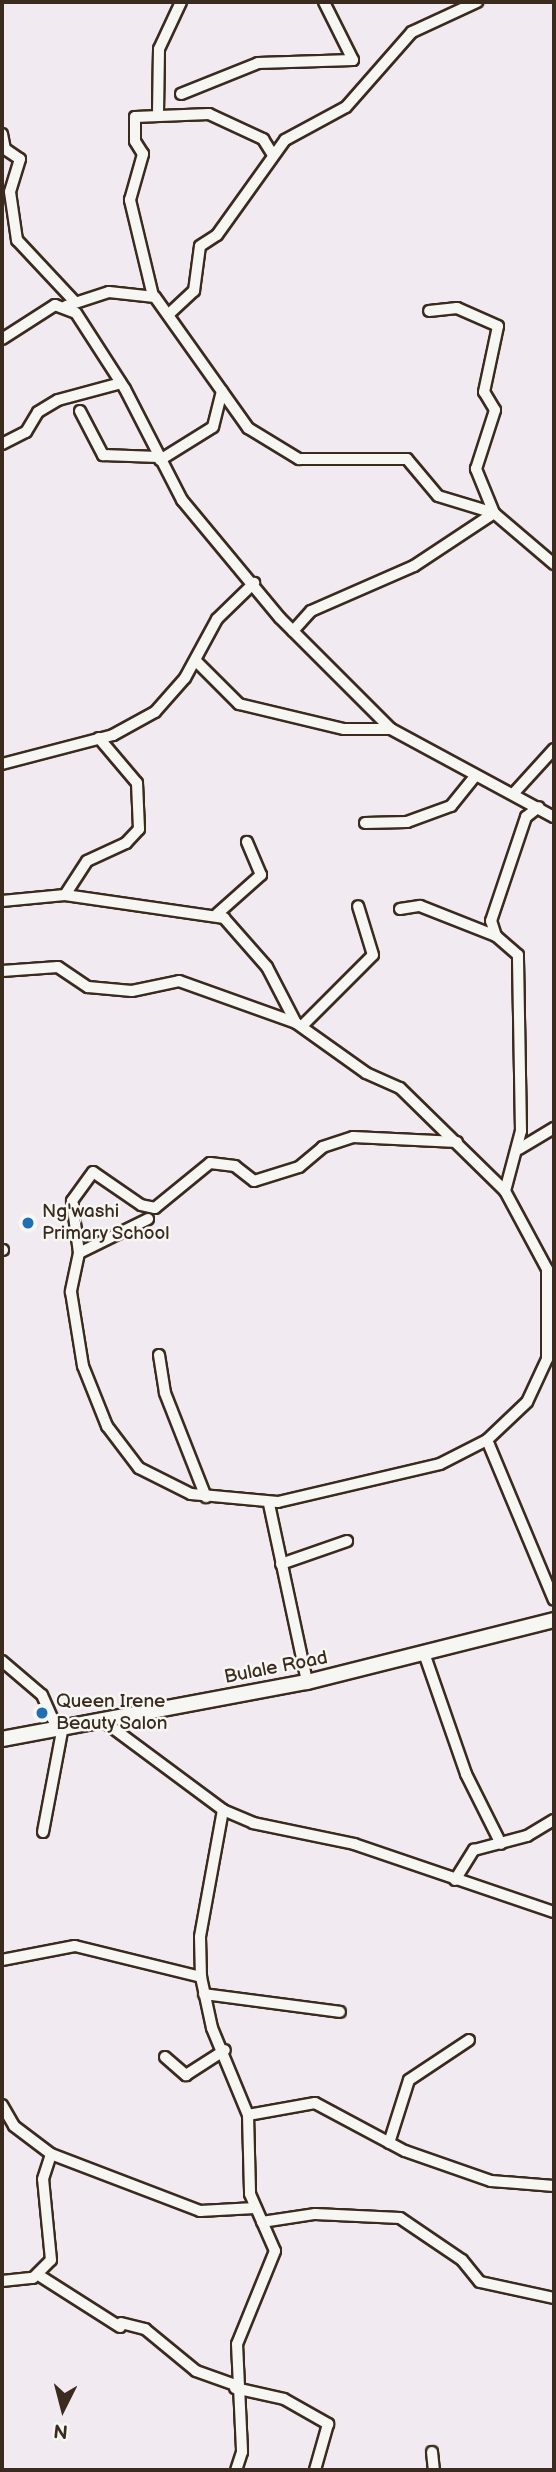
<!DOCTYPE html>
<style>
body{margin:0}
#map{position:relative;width:556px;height:2472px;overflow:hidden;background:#f1ebf1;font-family:"Balsamiq Sans",sans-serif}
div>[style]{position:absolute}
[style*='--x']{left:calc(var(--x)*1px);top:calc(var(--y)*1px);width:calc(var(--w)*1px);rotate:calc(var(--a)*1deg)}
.roads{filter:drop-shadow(2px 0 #3b2a1e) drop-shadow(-2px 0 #3b2a1e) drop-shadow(0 2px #3b2a1e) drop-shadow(0 -2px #3b2a1e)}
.street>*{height:10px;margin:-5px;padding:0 5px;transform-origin:5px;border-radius:5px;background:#f6f6f2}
.secondary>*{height:14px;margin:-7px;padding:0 7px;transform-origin:7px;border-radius:7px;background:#f6f6f2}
.dots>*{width:19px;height:19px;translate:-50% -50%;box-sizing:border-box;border:4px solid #f6f6f2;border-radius:50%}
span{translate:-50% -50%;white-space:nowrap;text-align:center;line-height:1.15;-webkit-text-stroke:5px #f6f6f2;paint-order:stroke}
.poi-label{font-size:19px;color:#3b2a1e}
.left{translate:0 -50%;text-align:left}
.street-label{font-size:19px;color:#3b2a1e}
.frame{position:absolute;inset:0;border:4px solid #3b2a1e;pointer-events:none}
.north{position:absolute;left:28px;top:2374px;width:70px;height:70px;-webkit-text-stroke:5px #f6f6f2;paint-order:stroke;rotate:186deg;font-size:19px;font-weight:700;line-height:28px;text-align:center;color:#3b2a1e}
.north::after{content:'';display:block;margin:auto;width:24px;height:32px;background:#3b2a1e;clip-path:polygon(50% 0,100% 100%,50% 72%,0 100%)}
</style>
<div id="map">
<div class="roads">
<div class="street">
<i style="--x:181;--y:94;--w:83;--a:-21.9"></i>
<i style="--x:258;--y:63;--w:95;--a:-1.8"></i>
<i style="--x:353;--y:60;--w:65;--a:-116.6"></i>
<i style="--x:158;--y:113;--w:64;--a:-89.1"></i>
<i style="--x:159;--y:49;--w:52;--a:-64.9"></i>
<i style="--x:2;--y:134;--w:15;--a:79"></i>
<i style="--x:5;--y:149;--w:18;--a:34"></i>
<i style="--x:20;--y:159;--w:34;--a:107"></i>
<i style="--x:10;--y:192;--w:49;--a:81.7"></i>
<i style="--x:17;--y:240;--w:83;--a:46.9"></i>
<i style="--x:153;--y:296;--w:99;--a:-103.5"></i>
<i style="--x:130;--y:200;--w:48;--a:-74.2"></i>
<i style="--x:143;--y:154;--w:15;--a:-122"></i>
<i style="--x:135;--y:141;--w:24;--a:-90"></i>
<i style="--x:135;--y:117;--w:74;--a:-2.3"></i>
<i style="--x:209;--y:114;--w:60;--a:24.8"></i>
<i style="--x:263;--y:139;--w:19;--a:58"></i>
<i style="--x:66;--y:306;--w:45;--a:-18"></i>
<i style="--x:109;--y:292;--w:46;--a:6.2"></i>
<i style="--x:155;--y:297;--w:161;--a:54.6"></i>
<i style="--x:248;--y:428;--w:60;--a:31.3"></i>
<i style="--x:299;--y:459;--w:108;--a:0"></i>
<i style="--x:407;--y:459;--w:48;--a:50"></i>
<i style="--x:438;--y:496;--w:59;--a:16.9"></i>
<i style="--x:494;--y:513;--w:79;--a:40.4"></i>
<i style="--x:170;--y:313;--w:33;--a:-43"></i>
<i style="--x:194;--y:291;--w:45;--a:-82.4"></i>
<i style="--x:200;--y:246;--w:20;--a:-33"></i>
<i style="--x:217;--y:235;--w:117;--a:-54.4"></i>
<i style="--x:285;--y:140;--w:69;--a:-28.4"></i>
<i style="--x:346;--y:107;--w:100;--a:-48.7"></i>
<i style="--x:412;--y:32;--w:72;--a:-24.8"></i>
<i style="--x:2;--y:339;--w:63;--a:-32.7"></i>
<i style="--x:55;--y:305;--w:22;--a:21"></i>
<i style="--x:76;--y:313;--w:90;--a:57.2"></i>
<i style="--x:125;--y:389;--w:125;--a:62.8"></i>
<i style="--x:182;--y:500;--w:153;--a:50.3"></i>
<i style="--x:280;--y:618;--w:157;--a:45"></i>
<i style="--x:391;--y:729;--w:185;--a:28.4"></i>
<i style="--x:80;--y:411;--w:50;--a:62.4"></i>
<i style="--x:103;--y:455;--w:55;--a:2.1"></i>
<i style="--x:2;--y:444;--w:27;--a:-27"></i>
<i style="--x:26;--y:432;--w:23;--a:-59"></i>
<i style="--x:38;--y:412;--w:23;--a:-31"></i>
<i style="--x:58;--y:400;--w:65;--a:-15.1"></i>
<i style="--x:160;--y:460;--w:62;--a:-31.9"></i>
<i style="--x:213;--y:427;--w:37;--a:-76"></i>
<i style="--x:293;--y:631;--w:27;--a:-48"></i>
<i style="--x:311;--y:611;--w:112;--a:-23.6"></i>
<i style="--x:414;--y:566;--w:96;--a:-33.5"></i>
<i style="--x:494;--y:513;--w:48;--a:-112.2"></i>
<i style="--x:476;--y:469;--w:62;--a:-72.1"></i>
<i style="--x:495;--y:410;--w:21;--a:-121"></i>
<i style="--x:484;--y:392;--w:67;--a:-78"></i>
<i style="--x:498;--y:326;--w:45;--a:-156.3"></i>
<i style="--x:457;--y:308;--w:28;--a:174"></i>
<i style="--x:196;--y:661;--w:61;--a:45"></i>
<i style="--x:239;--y:704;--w:108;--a:13.4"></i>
<i style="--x:344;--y:729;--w:47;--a:0"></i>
<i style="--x:2;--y:764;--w:115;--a:-14.6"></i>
<i style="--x:113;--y:735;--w:48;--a:-28.7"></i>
<i style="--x:155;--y:712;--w:45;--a:-48.6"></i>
<i style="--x:185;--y:678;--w:67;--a:-61.5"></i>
<i style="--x:217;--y:619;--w:52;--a:-44.2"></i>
<i style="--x:513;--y:794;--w:61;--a:-47.7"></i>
<i style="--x:365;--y:823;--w:42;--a:-1.4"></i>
<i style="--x:407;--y:822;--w:47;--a:-20"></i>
<i style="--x:451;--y:806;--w:38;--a:-51"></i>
<i style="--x:65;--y:895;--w:40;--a:-57.1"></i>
<i style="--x:87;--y:861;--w:43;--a:-24.8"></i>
<i style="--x:126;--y:843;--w:19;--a:-47"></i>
<i style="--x:139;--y:829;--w:46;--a:-92.5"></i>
<i style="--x:137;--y:783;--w:59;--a:-130.2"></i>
<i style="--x:2;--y:901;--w:63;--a:-5.4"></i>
<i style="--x:65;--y:895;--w:161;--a:8.2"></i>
<i style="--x:224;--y:918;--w:65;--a:48.7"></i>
<i style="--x:267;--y:967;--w:63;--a:62.6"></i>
<i style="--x:296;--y:1023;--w:86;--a:35.5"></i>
<i style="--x:366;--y:1073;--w:37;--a:24"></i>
<i style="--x:400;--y:1088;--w:147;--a:44.4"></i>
<i style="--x:505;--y:1191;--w:89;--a:61.7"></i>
<i style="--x:547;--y:1269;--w:90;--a:90"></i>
<i style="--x:547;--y:1359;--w:47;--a:114.9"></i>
<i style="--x:527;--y:1402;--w:55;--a:136.5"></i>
<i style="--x:487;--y:1440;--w:173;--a:67.3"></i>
<i style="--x:400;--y:909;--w:20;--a:-9"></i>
<i style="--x:420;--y:906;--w:82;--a:21.5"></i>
<i style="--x:217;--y:914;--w:59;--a:-41.6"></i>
<i style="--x:261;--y:875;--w:36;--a:-113"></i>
<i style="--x:2;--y:971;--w:56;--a:-4.1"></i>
<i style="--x:58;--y:967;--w:36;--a:34"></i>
<i style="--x:88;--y:987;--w:44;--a:5.2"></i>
<i style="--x:132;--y:991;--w:48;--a:-12"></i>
<i style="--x:179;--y:981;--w:124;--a:19.7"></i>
<i style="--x:302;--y:1026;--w:100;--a:-45"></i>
<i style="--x:373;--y:955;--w:51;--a:-107"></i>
<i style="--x:457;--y:1142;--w:104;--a:-177.2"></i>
<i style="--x:353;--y:1137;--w:32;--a:162"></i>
<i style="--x:323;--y:1147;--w:31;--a:140"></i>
<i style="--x:299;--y:1167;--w:47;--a:162.7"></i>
<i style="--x:254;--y:1181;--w:24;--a:-142"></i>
<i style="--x:235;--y:1166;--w:25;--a:-173"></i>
<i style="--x:210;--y:1163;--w:71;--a:140.7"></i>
<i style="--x:155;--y:1208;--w:14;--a:-168"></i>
<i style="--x:141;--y:1205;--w:58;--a:-145.5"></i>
<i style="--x:93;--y:1172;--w:36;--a:126"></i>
<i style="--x:72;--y:1201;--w:52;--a:82.3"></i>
<i style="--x:79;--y:1253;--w:40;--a:102"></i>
<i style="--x:71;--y:1292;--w:75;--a:80.8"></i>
<i style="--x:83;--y:1366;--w:65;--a:68.2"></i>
<i style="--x:107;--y:1426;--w:53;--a:52.7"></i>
<i style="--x:139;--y:1468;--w:58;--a:26.6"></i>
<i style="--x:191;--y:1494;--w:87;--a:5.3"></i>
<i style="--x:278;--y:1502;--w:166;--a:-13.2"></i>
<i style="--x:440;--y:1464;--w:53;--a:-27.1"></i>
<i style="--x:519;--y:1149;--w:41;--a:-31"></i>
<i style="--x:505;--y:1191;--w:62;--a:-75.1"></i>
<i style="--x:521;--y:1131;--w:176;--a:-91"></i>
<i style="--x:518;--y:955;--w:29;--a:-139"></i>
<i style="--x:496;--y:936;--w:16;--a:-108"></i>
<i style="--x:491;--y:921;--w:110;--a:-71.4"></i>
<i style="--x:526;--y:817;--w:16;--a:-38"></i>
<i style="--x:2;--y:1250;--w:1;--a:0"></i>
<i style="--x:79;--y:1253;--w:77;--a:-26.2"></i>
<i style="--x:159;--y:1355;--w:38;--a:81"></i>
<i style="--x:165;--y:1393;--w:112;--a:68.5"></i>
<i style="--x:269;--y:1504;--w:182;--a:77.9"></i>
<i style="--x:281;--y:1564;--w:70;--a:-19.2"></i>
<i style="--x:425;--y:1656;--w:125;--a:70.8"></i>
<i style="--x:466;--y:1774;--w:78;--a:63.4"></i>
<i style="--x:2;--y:1661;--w:52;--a:40.4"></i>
<i style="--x:42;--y:1695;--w:35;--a:66"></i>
<i style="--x:102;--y:1720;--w:151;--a:36.6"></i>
<i style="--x:223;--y:1810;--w:33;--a:23"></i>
<i style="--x:253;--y:1823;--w:103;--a:11.7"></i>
<i style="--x:354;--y:1844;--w:211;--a:18.8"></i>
<i style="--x:223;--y:1810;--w:129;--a:100.3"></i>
<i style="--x:200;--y:1937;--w:40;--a:88.6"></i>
<i style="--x:201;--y:1977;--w:52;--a:77.8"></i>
<i style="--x:212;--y:2028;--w:94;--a:67.5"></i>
<i style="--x:248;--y:2115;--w:79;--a:88.5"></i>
<i style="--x:250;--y:2194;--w:62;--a:66.3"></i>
<i style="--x:275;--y:2251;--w:100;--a:112.2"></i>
<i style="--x:237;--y:2344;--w:108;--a:87.3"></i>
<i style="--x:242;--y:2452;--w:19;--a:108"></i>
<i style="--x:43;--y:1832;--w:108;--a:-79.3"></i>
<i style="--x:455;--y:1880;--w:36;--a:-58"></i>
<i style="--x:474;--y:1850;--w:55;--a:-14.8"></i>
<i style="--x:527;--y:1836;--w:31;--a:-31"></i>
<i style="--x:2;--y:1960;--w:74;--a:-10.9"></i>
<i style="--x:75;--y:1946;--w:130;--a:13.8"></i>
<i style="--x:204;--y:1994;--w:137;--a:7.5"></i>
<i style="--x:165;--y:2057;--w:28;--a:41"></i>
<i style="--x:186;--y:2075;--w:46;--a:-32.7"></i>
<i style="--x:2;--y:2105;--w:24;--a:60"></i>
<i style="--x:14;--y:2126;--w:46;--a:37.1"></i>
<i style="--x:51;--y:2154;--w:160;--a:20.9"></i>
<i style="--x:200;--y:2211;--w:55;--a:-3.1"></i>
<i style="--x:248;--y:2115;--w:68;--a:-10.2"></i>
<i style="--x:315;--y:2103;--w:102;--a:28.1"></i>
<i style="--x:405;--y:2151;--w:91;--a:19.2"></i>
<i style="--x:491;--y:2181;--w:63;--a:4.5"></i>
<i style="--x:389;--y:2143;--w:66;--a:-72.4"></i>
<i style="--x:409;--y:2080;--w:72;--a:-33.7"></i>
<i style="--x:262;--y:2222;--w:54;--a:-8.6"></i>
<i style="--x:315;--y:2214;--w:85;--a:2.7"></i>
<i style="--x:400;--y:2218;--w:75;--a:34.1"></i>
<i style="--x:462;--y:2260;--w:28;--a:51"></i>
<i style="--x:480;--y:2282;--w:76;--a:12.2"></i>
<i style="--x:40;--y:2276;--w:95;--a:32.5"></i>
<i style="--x:2;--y:2281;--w:31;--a:-6"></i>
<i style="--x:33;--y:2278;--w:25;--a:-45"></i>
<i style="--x:51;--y:2260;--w:81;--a:-95.6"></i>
<i style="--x:43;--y:2179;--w:26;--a:-72"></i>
<i style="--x:121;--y:2323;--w:25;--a:14"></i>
<i style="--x:145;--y:2329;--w:66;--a:39.5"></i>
<i style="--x:196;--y:2371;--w:41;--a:19.7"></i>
<i style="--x:235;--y:2388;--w:50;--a:12.7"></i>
<i style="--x:284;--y:2399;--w:51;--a:29.6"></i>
<i style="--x:328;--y:2424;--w:48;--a:105.8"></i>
<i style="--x:432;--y:2452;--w:18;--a:84"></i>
</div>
<div class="secondary">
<i style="--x:2;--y:1739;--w:310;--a:-10.6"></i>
<i style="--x:307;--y:1682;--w:255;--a:-14.1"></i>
</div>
</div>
<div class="dots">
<i style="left:28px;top:1223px;background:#1f6fb2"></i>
<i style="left:42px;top:1713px;background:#1f6fb2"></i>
</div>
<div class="poi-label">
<span class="left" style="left:42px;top:1223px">Ng'washi<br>Primary School</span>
<span class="left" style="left:56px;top:1713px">Queen Irene<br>Beauty Salon</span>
</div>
<div class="street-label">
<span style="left:276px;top:1668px;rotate:-11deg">Bulale Road</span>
</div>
<div class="frame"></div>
<div class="north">N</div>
</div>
